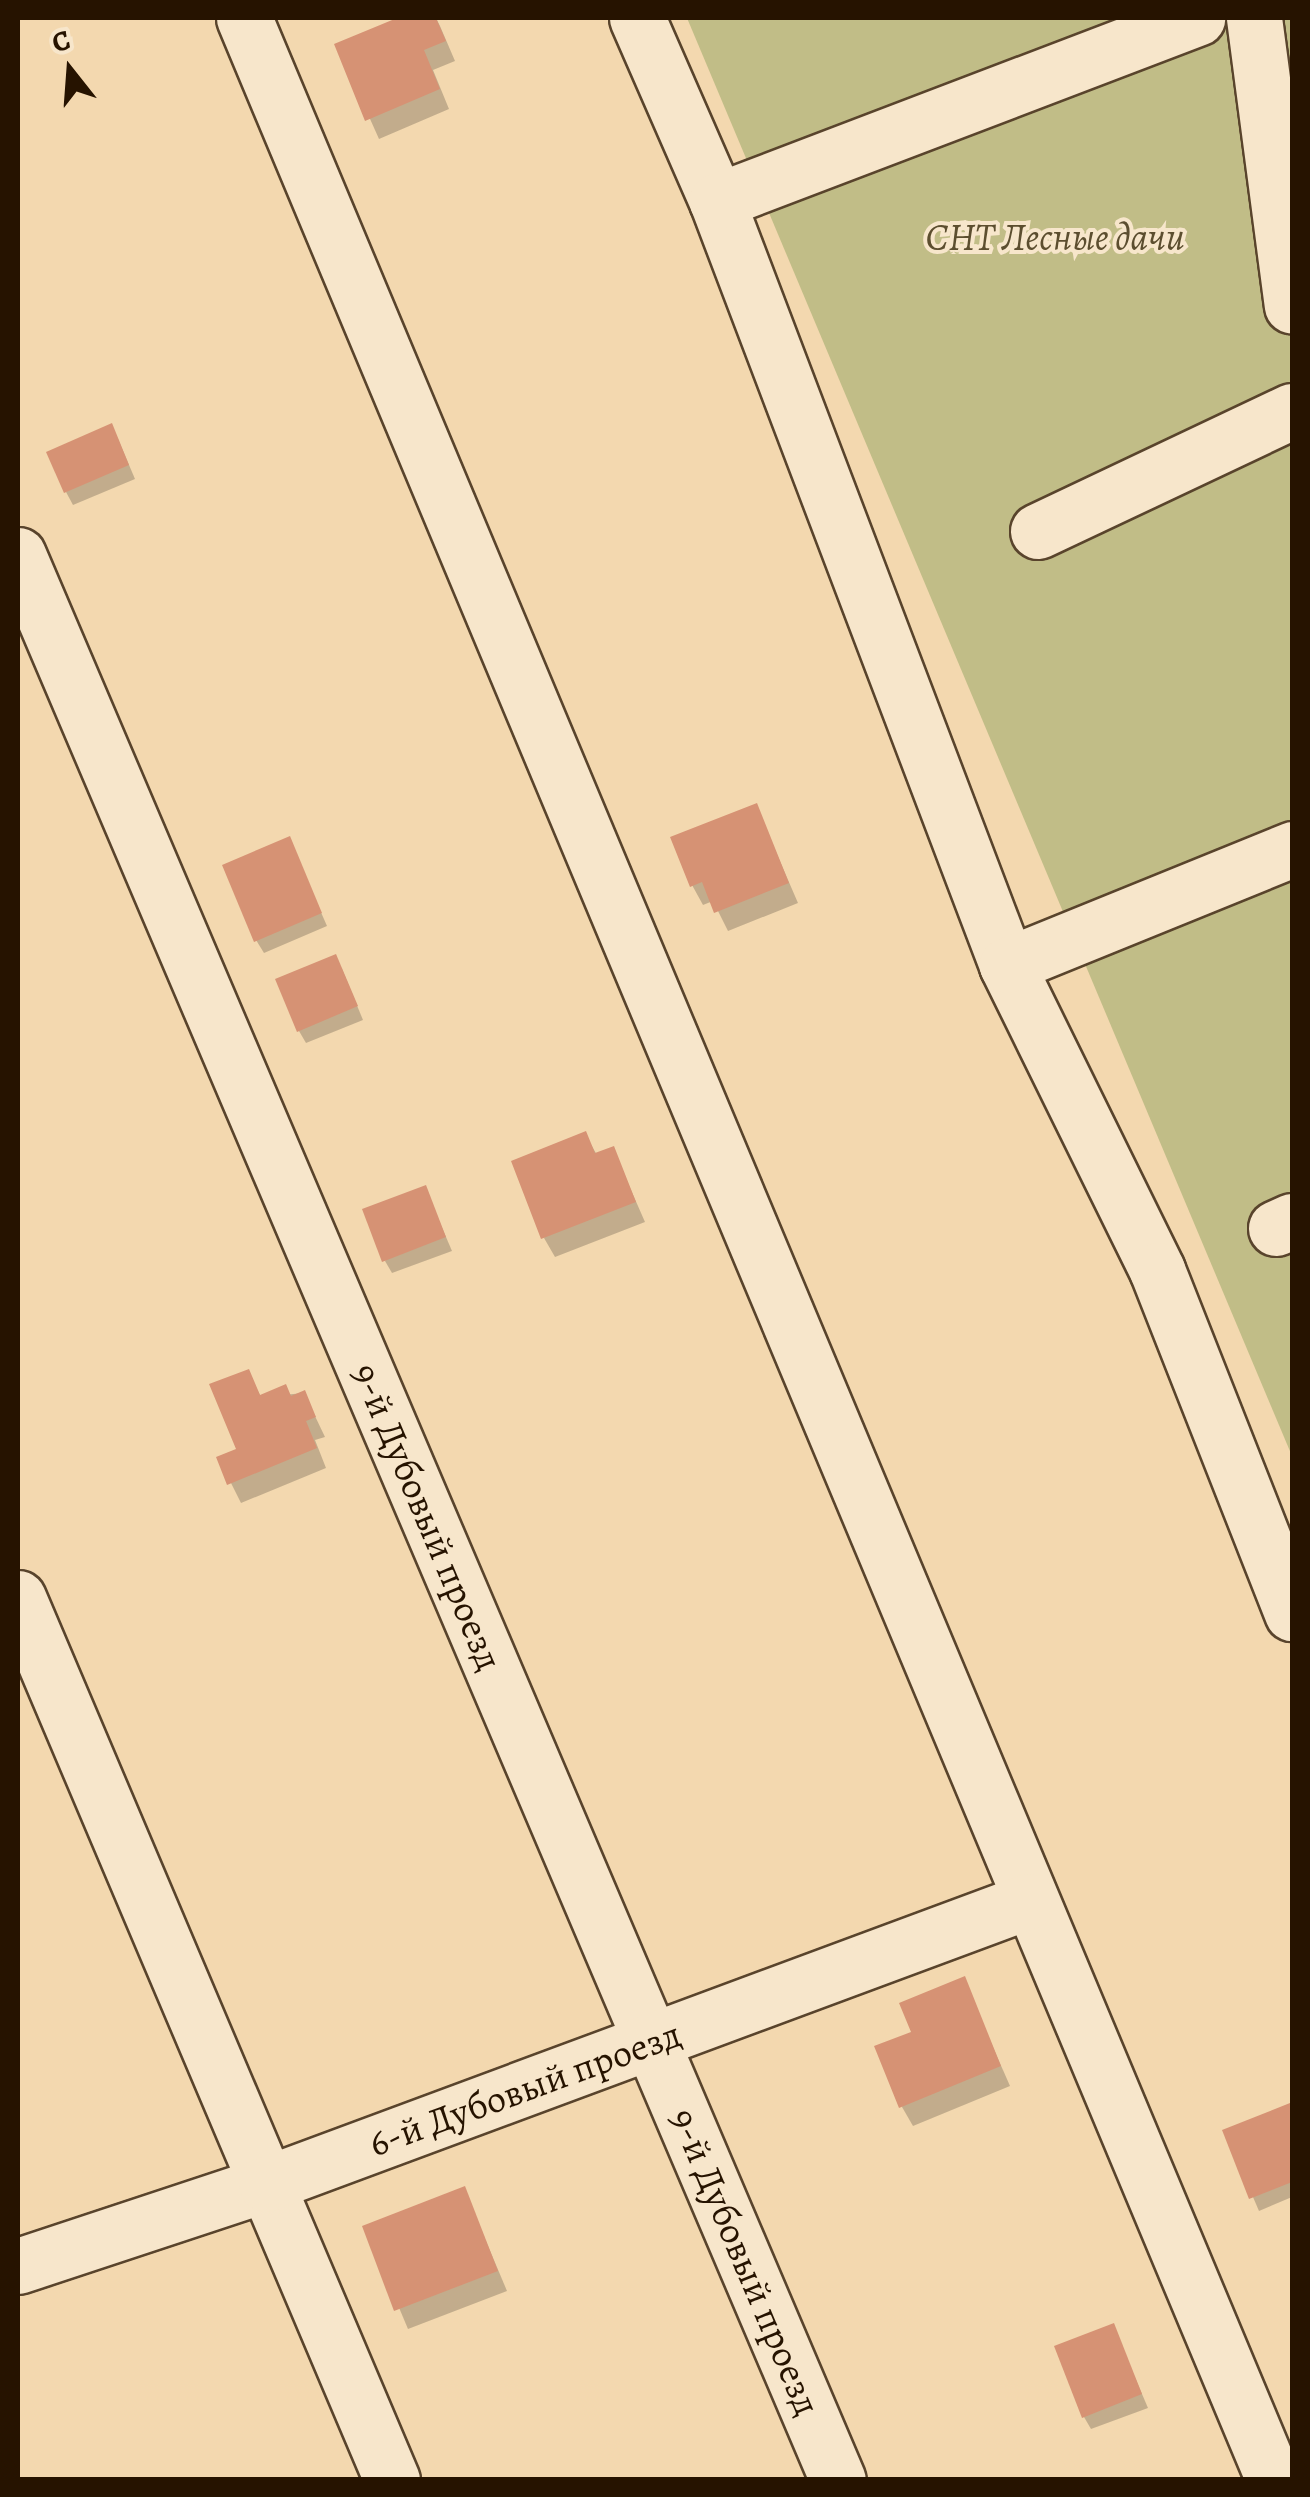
<!DOCTYPE html>
<meta charset="utf-8">
<style>
body{margin:0}
#map{position:relative;width:1310px;height:2497px;overflow:hidden;background:#f3d8af;font-family:Alegreya,serif}
div>[style]{position:absolute}
[style*='--x']{left:calc(var(--x)*1px);top:calc(var(--y)*1px);width:calc(var(--w)*1px);rotate:calc(var(--a)*1deg)}
.green>*{inset:0;background:#c1bd87}
.shadow>*{inset:0;background:#0003}
.building>*{inset:0;background:#d69274}
.roads{filter:drop-shadow(2px 0 #59442c) drop-shadow(-2px 0 #59442c) drop-shadow(0 2px #59442c) drop-shadow(0 -2px #59442c)}
.minor>*{height:55px;margin:-27.5px;padding:0 27.5px;transform-origin:27.5px;border-radius:27.5px;background:#f7e6cb}
span{translate:-50% -50%;white-space:nowrap;text-align:center;line-height:1.15;-webkit-text-stroke:8px #f7e6cb;paint-order:stroke}
.park-label{font-size:38px;color:#5c4e2f;font-style:italic}
.street-label{font-size:38px;color:#261300}
.frame{position:absolute;inset:0;border:20px solid #261300;pointer-events:none}
.north{position:absolute;left:20px;top:20px;width:100px;height:100px;-webkit-text-stroke:8px #f7e6cb;paint-order:stroke;rotate:343deg;font-size:28px;font-weight:700;line-height:40px;text-align:center;color:#261300}
.north::after{content:'';display:block;margin:auto;width:35px;height:45px;background:#261300;clip-path:polygon(50% 0,100% 100%,50% 72%,0 100%)}
</style>
<div id="map">
<div class="green">
<i style="clip-path:polygon(687px 18px,1292px 18px,1292px 1456px)"></i>
</div>
<div class="shadow">
<i style="clip-path:polygon(403px 18px,436px 18px,440px 26px,455px 61px,433px 70px,449px 109px,379px 139px,337px 45px)"></i>
<i style="clip-path:polygon(118px 439px,135px 479px,73px 505px,66px 492px)"></i>
<i style="clip-path:polygon(756px 806px,798px 903px,728px 931px,713px 901px,703px 905px,692px 885px)"></i>
<i style="clip-path:polygon(289px 839px,327px 926px,264px 953px,256px 940px)"></i>
<i style="clip-path:polygon(342px 969px,363px 1020px,306px 1043px,299px 1031px)"></i>
<i style="clip-path:polygon(585px 1134px,597px 1155px,613px 1149px,645px 1222px,555px 1257px,544px 1238px)"></i>
<i style="clip-path:polygon(425px 1188px,452px 1251px,392px 1273px,385px 1261px)"></i>
<i style="clip-path:polygon(248px 1372px,261px 1397px,304px 1393px,325px 1437px,315px 1440px,326px 1468px,241px 1503px,219px 1459px,239px 1450px)"></i>
<i style="clip-path:polygon(963px 1979px,1010px 2086px,913px 2126px,902px 2107px,914px 2033px)"></i>
<i style="clip-path:polygon(1289px 2106px,1292px 2197px,1259px 2211px,1225px 2132px)"></i>
<i style="clip-path:polygon(464px 2189px,507px 2291px,408px 2329px,365px 2227px)"></i>
<i style="clip-path:polygon(1113px 2326px,1148px 2408px,1091px 2429px,1084px 2417px)"></i>
</div>
<div class="building">
<i style="clip-path:polygon(397px 18px,436px 18px,446px 41px,424px 50px,440px 89px,365px 121px,334px 44px)"></i>
<i style="clip-path:polygon(112px 423px,129px 465px,64px 493px,46px 452px)"></i>
<i style="clip-path:polygon(757px 803px,789px 883px,714px 913px,702px 882px,690px 887px,670px 837px)"></i>
<i style="clip-path:polygon(290px 836px,322px 913px,254px 942px,222px 865px)"></i>
<i style="clip-path:polygon(336px 954px,358px 1006px,297px 1032px,275px 979px)"></i>
<i style="clip-path:polygon(586px 1131px,595px 1153px,614px 1146px,636px 1202px,541px 1239px,511px 1161px)"></i>
<i style="clip-path:polygon(426px 1185px,446px 1237px,382px 1262px,362px 1209px)"></i>
<i style="clip-path:polygon(249px 1369px,260px 1395px,286px 1384px,291px 1396px,305px 1390px,316px 1417px,306px 1421px,317px 1448px,227px 1485px,216px 1457px,236px 1449px,209px 1384px)"></i>
<i style="clip-path:polygon(965px 1976px,1001px 2066px,899px 2108px,874px 2046px,911px 2032px,899px 2003px)"></i>
<i style="clip-path:polygon(1290px 2103px,1292px 2182px,1249px 2199px,1222px 2130px)"></i>
<i style="clip-path:polygon(465px 2186px,498px 2271px,394px 2311px,362px 2226px)"></i>
<i style="clip-path:polygon(1114px 2323px,1142px 2394px,1082px 2418px,1054px 2346px)"></i>
</div>
<div class="roads">
<div class="minor">
<i style="--x:244;--y:18;--w:2669;--a:67.3"></i>
<i style="--x:637;--y:18;--w:200;--a:66.4"></i>
<i style="--x:717;--y:201;--w:817;--a:69.21"></i>
<i style="--x:1007;--y:965;--w:340;--a:63.8"></i>
<i style="--x:1157;--y:1270;--w:369;--a:68.5"></i>
<i style="--x:1254;--y:18;--w:290;--a:82.5"></i>
<i style="--x:717;--y:201;--w:514;--a:-20.87"></i>
<i style="--x:1038;--y:531;--w:281;--a:-25.3"></i>
<i style="--x:18;--y:555;--w:2092;--a:66.93"></i>
<i style="--x:1007;--y:965;--w:308;--a:-22.1"></i>
<i style="--x:1276;--y:1228;--w:17;--a:-24"></i>
<i style="--x:18;--y:1598;--w:958;--a:67.02"></i>
<i style="--x:18;--y:2266;--w:261;--a:-18.3"></i>
<i style="--x:266;--y:2184;--w:813;--a:-20.37"></i>
</div>
</div>
<div class="park-label">
<span style="left:1055px;top:238px">СНТ Лесные дачи</span>
</div>
<div class="street-label">
<span style="left:427px;top:1517px;rotate:67deg">9-й Дубовый проезд</span>
<span style="left:525px;top:2089px;rotate:-20deg">6-й Дубовый проезд</span>
<span style="left:745px;top:2262px;rotate:67deg">9-й Дубовый проезд</span>
</div>
<div class="frame"></div>
<div class="north">С</div>
</div>
